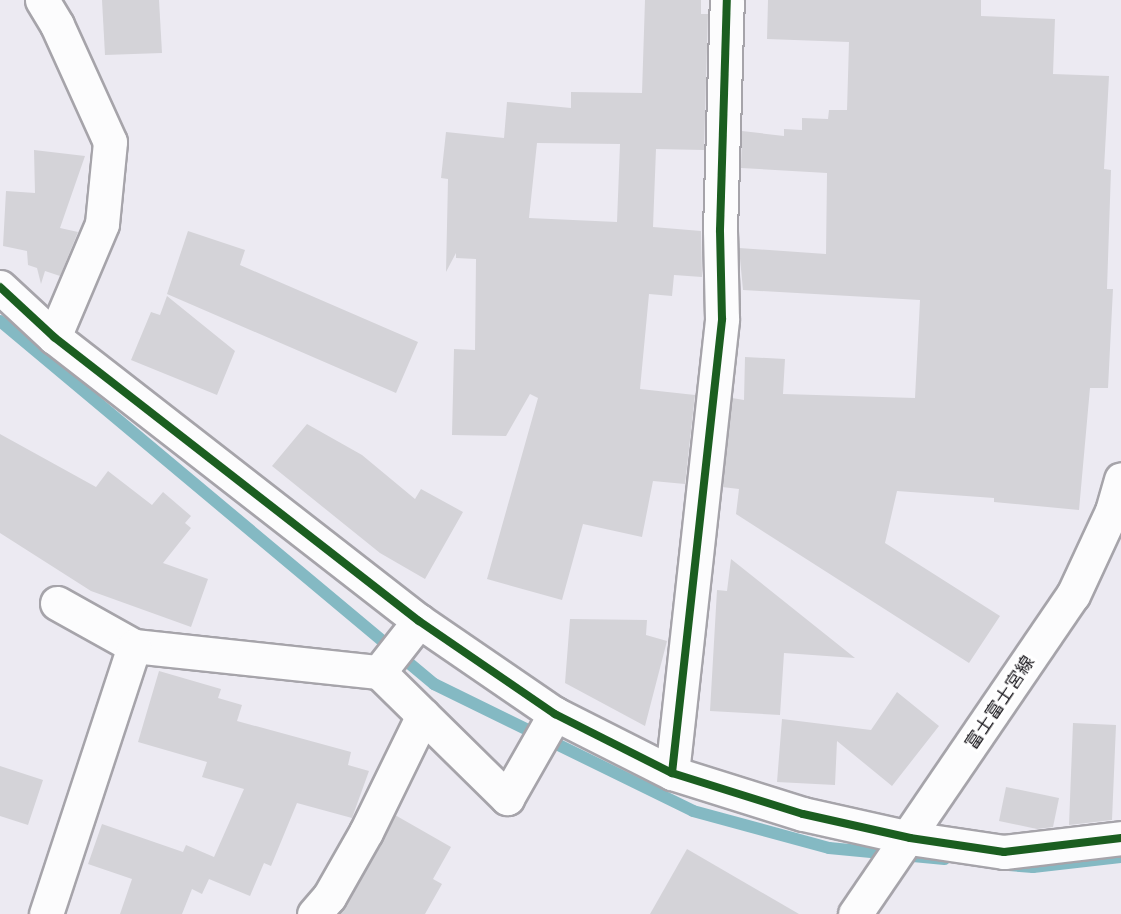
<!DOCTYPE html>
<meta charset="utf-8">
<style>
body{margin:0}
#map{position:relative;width:1121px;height:914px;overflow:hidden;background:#eceaf2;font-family:"Varela Round","Noto Sans JP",sans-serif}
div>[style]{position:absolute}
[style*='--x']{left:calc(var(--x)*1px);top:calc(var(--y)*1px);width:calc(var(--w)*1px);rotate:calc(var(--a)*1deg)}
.stream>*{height:12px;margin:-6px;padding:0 6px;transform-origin:6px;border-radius:6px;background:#84b9c3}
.building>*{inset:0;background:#d4d3d8}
.roads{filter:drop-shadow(2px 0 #a6a4aa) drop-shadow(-2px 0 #a6a4aa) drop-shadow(0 2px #a6a4aa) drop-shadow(0 -2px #a6a4aa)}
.minor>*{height:33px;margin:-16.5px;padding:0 16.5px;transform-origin:16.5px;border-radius:16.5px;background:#fcfcfd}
.secondary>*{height:33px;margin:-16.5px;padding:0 16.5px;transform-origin:16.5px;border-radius:16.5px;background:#fcfcfd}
.cycleway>*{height:8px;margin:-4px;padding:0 4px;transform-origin:4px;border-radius:4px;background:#1b5e20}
span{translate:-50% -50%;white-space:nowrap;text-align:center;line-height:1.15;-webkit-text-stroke:6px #fff;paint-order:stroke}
.street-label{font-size:18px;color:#1b191e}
</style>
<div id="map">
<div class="stream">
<i style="--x:0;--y:321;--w:566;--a:39.91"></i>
<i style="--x:434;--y:684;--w:288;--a:26.1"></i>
<i style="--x:693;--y:811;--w:141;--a:15.2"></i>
<i style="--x:829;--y:848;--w:116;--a:5.5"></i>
<i style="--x:1009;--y:865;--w:24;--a:5"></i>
<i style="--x:1033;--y:867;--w:89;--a:-6.5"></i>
</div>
<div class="building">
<i style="clip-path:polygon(102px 0,159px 0,162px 53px,105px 55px)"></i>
<i style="clip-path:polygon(evenodd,645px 0,701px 0,701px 14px,708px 14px,704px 150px,656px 149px,653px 227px,701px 231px,702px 277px,674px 275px,672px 296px,649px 294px,640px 389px,695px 395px,685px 484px,653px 481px,642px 537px,583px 524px,562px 600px,487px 579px,538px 398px,530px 394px,506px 436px,452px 435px,454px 349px,475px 350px,476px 259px,456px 258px,456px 253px,446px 272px,448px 179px,441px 178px,446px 132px,504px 138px,507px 102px,571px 108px,571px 92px,642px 93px,645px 0,537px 143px,620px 144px,617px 222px,529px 218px,537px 143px)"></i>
<i style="clip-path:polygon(768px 0,981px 0,981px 16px,1055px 19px,1053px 74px,1109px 76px,1104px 169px,1111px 170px,1107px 289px,1113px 289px,1108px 388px,1090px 388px,1079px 510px,994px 502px,994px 498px,897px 491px,885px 543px,1000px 616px,969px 663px,736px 514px,739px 489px,722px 487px,732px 398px,744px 400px,745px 357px,785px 359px,783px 394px,915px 398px,920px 300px,743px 290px,739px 248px,826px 254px,827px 173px,741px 168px,742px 131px,784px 136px,784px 129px,802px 130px,802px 118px,828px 119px,829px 110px,847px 110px,849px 42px,767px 39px)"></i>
<i style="clip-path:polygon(34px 150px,85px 156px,60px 228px,78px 232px,60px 276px,45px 271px,41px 284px,37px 268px,28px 265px,27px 251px,3px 246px,6px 191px,35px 193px)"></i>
<i style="clip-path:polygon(188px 231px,245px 250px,240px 265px,418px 342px,396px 393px,167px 294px)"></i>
<i style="clip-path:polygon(167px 296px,235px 351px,217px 395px,131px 360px,151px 312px,160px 315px)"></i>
<i style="clip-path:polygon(307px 424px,362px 455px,415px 499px,421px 489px,463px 512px,425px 579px,380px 553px,272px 466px)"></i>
<i style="clip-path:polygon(0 434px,96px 487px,108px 471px,152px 505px,163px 492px,191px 516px,185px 523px,191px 528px,163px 563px,208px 579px,191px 627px,91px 591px,0 533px)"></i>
<i style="clip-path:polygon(731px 559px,855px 658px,784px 653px,780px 715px,710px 711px,717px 590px,727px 591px)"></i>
<i style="clip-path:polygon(570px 619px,647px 620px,646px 635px,667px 641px,645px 726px,565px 683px)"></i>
<i style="clip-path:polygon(159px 671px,221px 689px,218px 698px,242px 705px,237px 721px,351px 752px,348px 765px,369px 771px,352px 818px,297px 803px,271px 866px,264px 863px,250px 896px,209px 879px,202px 894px,192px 889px,182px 914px,120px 914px,132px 879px,88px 864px,102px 824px,183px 852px,186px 845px,214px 857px,244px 789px,202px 777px,207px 762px,138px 742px)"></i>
<i style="clip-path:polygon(897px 692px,939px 726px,892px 786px,837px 741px,835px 785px,777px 782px,782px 719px,871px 730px)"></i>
<i style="clip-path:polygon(1073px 723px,1116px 725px,1112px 820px,1069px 825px)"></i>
<i style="clip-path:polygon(0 766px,43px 780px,28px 825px,0 816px)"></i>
<i style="clip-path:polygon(1006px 787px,1059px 798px,1053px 827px,1037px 829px,999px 821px)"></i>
<i style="clip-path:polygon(395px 815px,451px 847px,433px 879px,442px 884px,425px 914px,339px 914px)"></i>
<i style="clip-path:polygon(687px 849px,799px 914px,650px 914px)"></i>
</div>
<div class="roads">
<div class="minor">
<i style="--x:42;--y:0;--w:29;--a:59"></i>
<i style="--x:57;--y:25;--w:128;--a:65.6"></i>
<i style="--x:110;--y:142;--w:82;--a:95.6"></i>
<i style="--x:102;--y:224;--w:123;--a:113"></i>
<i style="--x:0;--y:287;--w:74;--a:42.8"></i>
<i style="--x:54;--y:337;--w:462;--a:37.9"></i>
<i style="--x:419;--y:621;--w:165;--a:34.4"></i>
<i style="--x:555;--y:714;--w:131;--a:26.8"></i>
<i style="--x:672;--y:773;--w:137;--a:17.4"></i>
<i style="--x:803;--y:814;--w:110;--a:12.6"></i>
<i style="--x:910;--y:838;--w:95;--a:8.5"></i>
<i style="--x:1004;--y:852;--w:118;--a:-6.8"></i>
<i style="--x:57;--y:603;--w:88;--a:29.2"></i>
<i style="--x:134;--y:646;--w:246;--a:6.1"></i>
<i style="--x:379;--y:672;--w:65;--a:-51.9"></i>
<i style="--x:379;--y:672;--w:180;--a:44.5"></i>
<i style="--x:507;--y:798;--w:97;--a:-60.3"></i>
<i style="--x:672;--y:773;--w:457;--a:-83.7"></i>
<i style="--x:722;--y:319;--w:89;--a:-91.3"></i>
<i style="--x:720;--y:230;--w:230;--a:-88.3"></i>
<i style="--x:46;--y:914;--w:282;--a:-71.8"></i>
<i style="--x:314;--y:914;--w:23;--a:-49"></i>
<i style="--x:329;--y:897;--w:75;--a:-60.4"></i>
<i style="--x:366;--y:832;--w:130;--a:-64"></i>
</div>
<div class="secondary">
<i style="--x:855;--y:914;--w:386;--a:-55.7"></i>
<i style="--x:1073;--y:595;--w:93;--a:-65.1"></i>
<i style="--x:1112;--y:511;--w:33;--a:-74"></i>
</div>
</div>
<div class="cycleway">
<i style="--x:0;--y:287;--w:74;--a:42.8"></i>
<i style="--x:54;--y:337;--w:462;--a:37.9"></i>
<i style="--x:419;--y:621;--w:165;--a:34.4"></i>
<i style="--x:555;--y:714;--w:131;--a:26.8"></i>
<i style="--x:672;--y:773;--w:137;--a:17.4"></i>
<i style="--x:803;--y:814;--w:110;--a:12.6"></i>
<i style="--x:910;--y:838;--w:95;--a:8.5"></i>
<i style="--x:1004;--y:852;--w:118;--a:-6.8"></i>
<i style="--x:672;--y:773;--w:457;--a:-83.7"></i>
<i style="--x:722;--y:319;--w:89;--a:-91.3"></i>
<i style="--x:720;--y:230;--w:230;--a:-88.3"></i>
</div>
<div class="street-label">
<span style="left:1000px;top:703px;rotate:-56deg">富士富士宮線</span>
</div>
</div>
